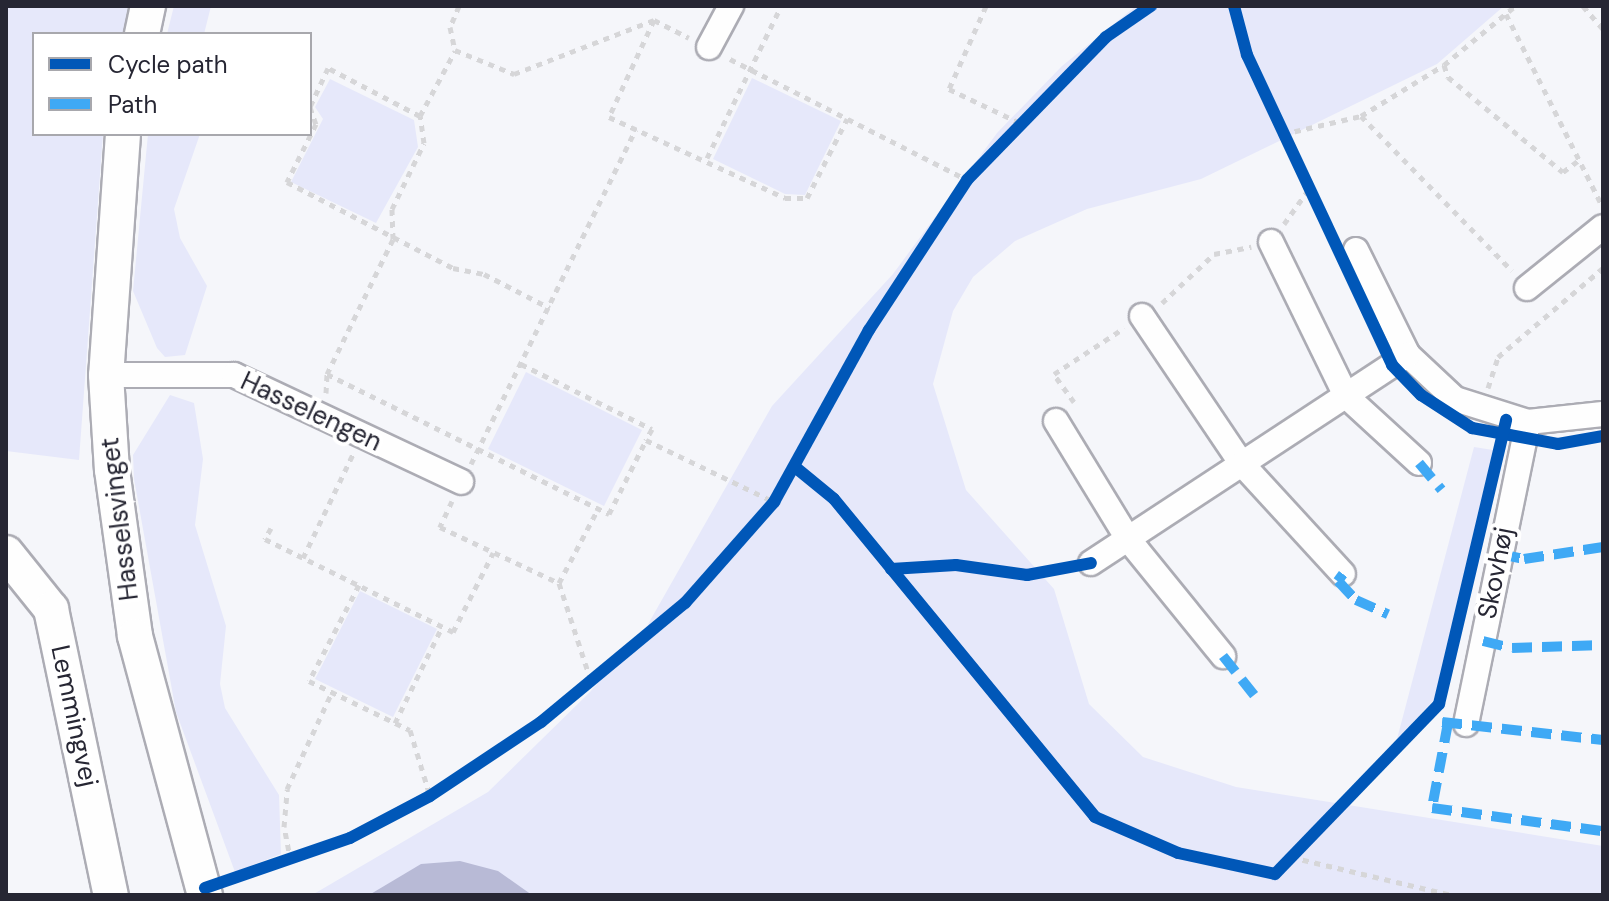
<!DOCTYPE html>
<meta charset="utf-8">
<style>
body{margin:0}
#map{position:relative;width:1609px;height:901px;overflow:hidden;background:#f5f6fa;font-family:"DM Sans",sans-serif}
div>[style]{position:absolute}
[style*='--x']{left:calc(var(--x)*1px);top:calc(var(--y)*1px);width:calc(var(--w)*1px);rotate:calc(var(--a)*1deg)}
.green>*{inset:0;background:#e6e8fa}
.water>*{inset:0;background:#b8bad6}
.path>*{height:5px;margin-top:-2.5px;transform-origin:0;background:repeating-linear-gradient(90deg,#d6d6d8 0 6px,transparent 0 12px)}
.roads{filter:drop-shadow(2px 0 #acacb4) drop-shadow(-2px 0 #acacb4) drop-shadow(0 2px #acacb4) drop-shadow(0 -2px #acacb4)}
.street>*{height:24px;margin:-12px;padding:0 12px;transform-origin:12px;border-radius:12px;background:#fefefe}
.secondary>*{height:34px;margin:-17px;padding:0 17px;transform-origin:17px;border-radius:17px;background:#fefefe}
.quiet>*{height:10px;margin-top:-5px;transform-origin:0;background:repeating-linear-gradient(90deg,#3fa9f5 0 20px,transparent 0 30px)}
.cycleway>*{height:12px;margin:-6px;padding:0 6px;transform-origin:6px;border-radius:6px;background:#0057b8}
span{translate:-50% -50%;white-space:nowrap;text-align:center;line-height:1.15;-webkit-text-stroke:8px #fff;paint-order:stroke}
.street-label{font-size:26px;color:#262633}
.frame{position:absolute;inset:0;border:8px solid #262633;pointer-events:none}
.legend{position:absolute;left:32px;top:32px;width:280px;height:104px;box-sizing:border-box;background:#fff;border:2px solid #a8a8ad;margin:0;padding:10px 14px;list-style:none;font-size:24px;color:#262633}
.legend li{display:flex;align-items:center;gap:16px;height:40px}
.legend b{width:40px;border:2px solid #a8a8ad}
</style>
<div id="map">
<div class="green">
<i style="clip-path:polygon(6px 6px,131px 6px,123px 34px,34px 34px,34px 134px,103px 134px,79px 460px,6px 451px)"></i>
<i style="clip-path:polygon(174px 6px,211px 6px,204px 34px,167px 34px)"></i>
<i style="clip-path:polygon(1136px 6px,1504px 6px,1437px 64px,1201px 179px,1087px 209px,1015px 241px,973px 277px,953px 311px,933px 384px,966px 490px,1054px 589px,1089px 704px,1143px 757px,1236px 787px,1603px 846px,1603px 895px,312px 895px,488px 792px,590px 692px,647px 626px,772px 406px,893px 274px,997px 133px,1062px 66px)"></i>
<i style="clip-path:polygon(752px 78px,841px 121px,805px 195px,785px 194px,713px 159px)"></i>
<i style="clip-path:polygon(330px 79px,414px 120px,418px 147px,376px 223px,291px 182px,323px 119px,315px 107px)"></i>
<i style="clip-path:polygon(148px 134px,200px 134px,174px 209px,180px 238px,207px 286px,185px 355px,165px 357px,157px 348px,133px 291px)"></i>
<i style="clip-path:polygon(526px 372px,642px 430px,604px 506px,488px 449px)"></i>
<i style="clip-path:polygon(170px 395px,194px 403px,203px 459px,195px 525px,226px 626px,220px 684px,225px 708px,279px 795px,281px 854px,235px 872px,176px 712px,134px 479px,133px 455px)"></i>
<i style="clip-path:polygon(1474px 447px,1493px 450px,1434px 700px,1397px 739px)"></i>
<i style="clip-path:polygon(360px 591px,437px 629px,393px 717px,315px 679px)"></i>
</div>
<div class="water">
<i style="clip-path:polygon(460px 861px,498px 871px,532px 895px,369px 895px,421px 864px)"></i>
</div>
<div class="path">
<i style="--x:459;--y:6;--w:23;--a:113"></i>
<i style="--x:450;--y:27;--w:24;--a:78"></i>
<i style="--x:455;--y:50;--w:64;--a:22.1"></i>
<i style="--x:514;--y:74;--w:150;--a:-21.1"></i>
<i style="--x:654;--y:20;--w:39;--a:27"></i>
<i style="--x:986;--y:6;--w:91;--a:114"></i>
<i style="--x:949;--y:89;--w:76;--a:25.6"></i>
<i style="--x:1583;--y:6;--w:30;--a:49"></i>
<i style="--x:1506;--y:14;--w:215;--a:63.4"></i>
<i style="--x:654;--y:20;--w:107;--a:114.9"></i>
<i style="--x:609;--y:117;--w:194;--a:24.7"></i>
<i style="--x:785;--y:198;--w:22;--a:0"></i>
<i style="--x:807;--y:198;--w:89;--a:-63.1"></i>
<i style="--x:730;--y:59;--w:266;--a:27"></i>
<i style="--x:1444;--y:65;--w:13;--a:72"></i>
<i style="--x:1448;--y:77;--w:149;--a:39.6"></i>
<i style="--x:1563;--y:172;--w:20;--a:-37"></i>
<i style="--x:420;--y:116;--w:104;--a:-152.4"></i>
<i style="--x:328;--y:68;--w:43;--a:114.8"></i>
<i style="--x:310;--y:107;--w:18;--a:71"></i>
<i style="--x:316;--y:124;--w:65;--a:116.6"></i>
<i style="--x:287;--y:182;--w:187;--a:27.4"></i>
<i style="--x:453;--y:268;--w:32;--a:11"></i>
<i style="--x:484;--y:274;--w:74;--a:27.3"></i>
<i style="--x:1361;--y:116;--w:97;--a:-31.6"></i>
<i style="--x:1444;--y:65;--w:92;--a:-39.7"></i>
<i style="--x:1283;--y:134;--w:80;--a:-13"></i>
<i style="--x:1361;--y:116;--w:216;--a:45.7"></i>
<i style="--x:707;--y:158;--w:169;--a:-64"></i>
<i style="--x:1284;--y:224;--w:43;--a:-54.5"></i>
<i style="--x:1162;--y:303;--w:71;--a:-43.3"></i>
<i style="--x:1214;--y:254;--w:38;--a:-11"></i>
<i style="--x:521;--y:364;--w:146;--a:26.4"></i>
<i style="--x:652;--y:429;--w:13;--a:119"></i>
<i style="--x:327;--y:374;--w:315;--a:26.4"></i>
<i style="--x:609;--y:514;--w:83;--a:-63.4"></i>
<i style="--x:646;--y:440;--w:142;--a:25.8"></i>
<i style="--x:1488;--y:388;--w:33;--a:-72"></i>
<i style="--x:1498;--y:357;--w:138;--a:-40.3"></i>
<i style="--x:326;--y:393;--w:19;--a:-87"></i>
<i style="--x:327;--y:374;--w:150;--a:-63.9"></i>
<i style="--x:393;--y:239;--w:30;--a:-92"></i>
<i style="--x:392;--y:209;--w:73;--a:-64.1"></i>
<i style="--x:424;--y:143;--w:27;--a:-98"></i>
<i style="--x:420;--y:116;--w:74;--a:-61.7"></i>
<i style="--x:1074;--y:402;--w:34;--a:-126"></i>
<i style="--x:1054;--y:374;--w:84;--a:-33.3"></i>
<i style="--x:471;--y:464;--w:373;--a:-63.8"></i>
<i style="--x:452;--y:501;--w:29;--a:115"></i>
<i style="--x:440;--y:527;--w:132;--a:25.2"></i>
<i style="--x:559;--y:583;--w:103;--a:71.9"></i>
<i style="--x:271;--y:528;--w:13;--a:119"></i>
<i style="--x:265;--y:539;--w:210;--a:26.3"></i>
<i style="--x:453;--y:632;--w:89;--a:-63.1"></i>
<i style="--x:303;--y:558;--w:115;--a:-64.3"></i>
<i style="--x:559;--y:583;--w:84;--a:-62.2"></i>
<i style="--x:359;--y:585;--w:108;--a:117.5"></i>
<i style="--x:309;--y:681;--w:112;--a:25.9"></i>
<i style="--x:410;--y:730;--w:69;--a:73.1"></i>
<i style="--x:395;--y:723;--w:107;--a:-63.9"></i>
<i style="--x:1291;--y:857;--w:165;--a:13.3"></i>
<i style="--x:291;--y:862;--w:36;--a:-101"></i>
<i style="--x:284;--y:827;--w:38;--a:-85"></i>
<i style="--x:287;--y:789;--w:107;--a:-65.1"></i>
</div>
<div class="roads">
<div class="street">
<i style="--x:709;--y:47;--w:47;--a:-61.8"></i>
<i style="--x:1271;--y:242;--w:171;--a:64"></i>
<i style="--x:1346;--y:396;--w:99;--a:42.5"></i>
<i style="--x:1356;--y:250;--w:117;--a:63.7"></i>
<i style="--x:1408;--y:355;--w:64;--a:43.1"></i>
<i style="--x:1455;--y:399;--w:77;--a:17.5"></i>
<i style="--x:1528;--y:422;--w:75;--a:-6.1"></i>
<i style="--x:1527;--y:288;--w:97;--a:-38.8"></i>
<i style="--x:1142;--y:316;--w:179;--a:56"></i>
<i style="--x:1242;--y:464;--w:149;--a:47.4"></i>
<i style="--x:106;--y:375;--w:128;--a:0"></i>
<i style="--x:234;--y:375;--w:251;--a:25.2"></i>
<i style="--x:1056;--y:421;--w:138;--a:58.6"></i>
<i style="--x:1128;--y:539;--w:151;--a:50.9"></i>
<i style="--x:1091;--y:563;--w:379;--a:-33.3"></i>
<i style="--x:1466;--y:724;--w:308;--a:-78.4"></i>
</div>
<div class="secondary">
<i style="--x:142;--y:34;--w:29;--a:-78"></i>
<i style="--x:123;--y:134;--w:242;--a:94"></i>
<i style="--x:106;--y:375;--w:95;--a:86.4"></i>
<i style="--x:112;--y:470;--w:168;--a:82.1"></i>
<i style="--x:135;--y:636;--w:268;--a:74.9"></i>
<i style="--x:6;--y:553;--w:72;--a:51.2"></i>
<i style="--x:51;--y:609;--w:292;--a:78.2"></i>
</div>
</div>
<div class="quiet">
<i style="--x:1419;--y:463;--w:35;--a:50"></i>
<i style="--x:1500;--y:554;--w:25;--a:12"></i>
<i style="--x:1524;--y:559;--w:80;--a:-8.6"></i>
<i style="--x:1343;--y:574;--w:9;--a:126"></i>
<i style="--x:1338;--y:581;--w:26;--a:47"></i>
<i style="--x:1356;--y:600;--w:35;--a:24"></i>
<i style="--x:1483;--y:641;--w:30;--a:14"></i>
<i style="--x:1512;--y:648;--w:91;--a:-1.9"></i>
<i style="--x:1223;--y:656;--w:50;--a:51.5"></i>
<i style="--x:1442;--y:722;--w:162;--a:6.4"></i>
<i style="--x:1448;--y:723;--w:86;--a:100.7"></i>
<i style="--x:1432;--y:808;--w:173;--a:7.7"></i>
</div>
<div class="cycleway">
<i style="--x:1234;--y:6;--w:51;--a:75.1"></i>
<i style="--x:1247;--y:55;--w:342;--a:64.9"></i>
<i style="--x:1392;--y:365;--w:42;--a:46"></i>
<i style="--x:1421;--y:395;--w:61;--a:32.9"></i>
<i style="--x:1472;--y:428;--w:87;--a:10.5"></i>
<i style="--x:1558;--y:444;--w:46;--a:-10.1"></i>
<i style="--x:795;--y:467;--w:50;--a:39.4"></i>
<i style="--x:834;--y:499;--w:411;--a:50.6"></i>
<i style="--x:1095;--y:817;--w:90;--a:23.4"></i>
<i style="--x:1178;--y:853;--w:99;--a:12.2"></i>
<i style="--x:1275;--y:874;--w:236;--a:-46"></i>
<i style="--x:1439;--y:704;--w:292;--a:-76.7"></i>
<i style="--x:891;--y:569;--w:65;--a:-3.5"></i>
<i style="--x:956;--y:565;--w:72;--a:8"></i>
<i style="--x:1027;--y:575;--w:65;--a:-10.6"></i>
<i style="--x:205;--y:888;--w:153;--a:-19"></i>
<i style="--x:350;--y:838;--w:90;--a:-27.7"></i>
<i style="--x:430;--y:796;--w:133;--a:-33.7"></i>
<i style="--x:541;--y:722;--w:187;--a:-39.6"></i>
<i style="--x:685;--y:603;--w:135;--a:-48.6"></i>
<i style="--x:774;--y:502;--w:196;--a:-61.1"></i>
<i style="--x:869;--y:330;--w:179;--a:-56.8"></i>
<i style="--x:967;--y:180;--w:199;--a:-45.8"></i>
<i style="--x:1106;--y:37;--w:55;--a:-34.6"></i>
</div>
<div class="street-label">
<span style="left:311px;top:412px;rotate:25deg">Hasselengen</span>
<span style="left:120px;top:519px;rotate:-97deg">Hasselsvinget</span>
<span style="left:1496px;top:573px;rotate:-79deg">Skovhøj</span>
<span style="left:74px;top:716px;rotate:78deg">Lemmingvej</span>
</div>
<div class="frame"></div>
<ul class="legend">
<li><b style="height:10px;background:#0057b8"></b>Cycle path</li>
<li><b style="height:10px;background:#3fa9f5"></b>Path</li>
</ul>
</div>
